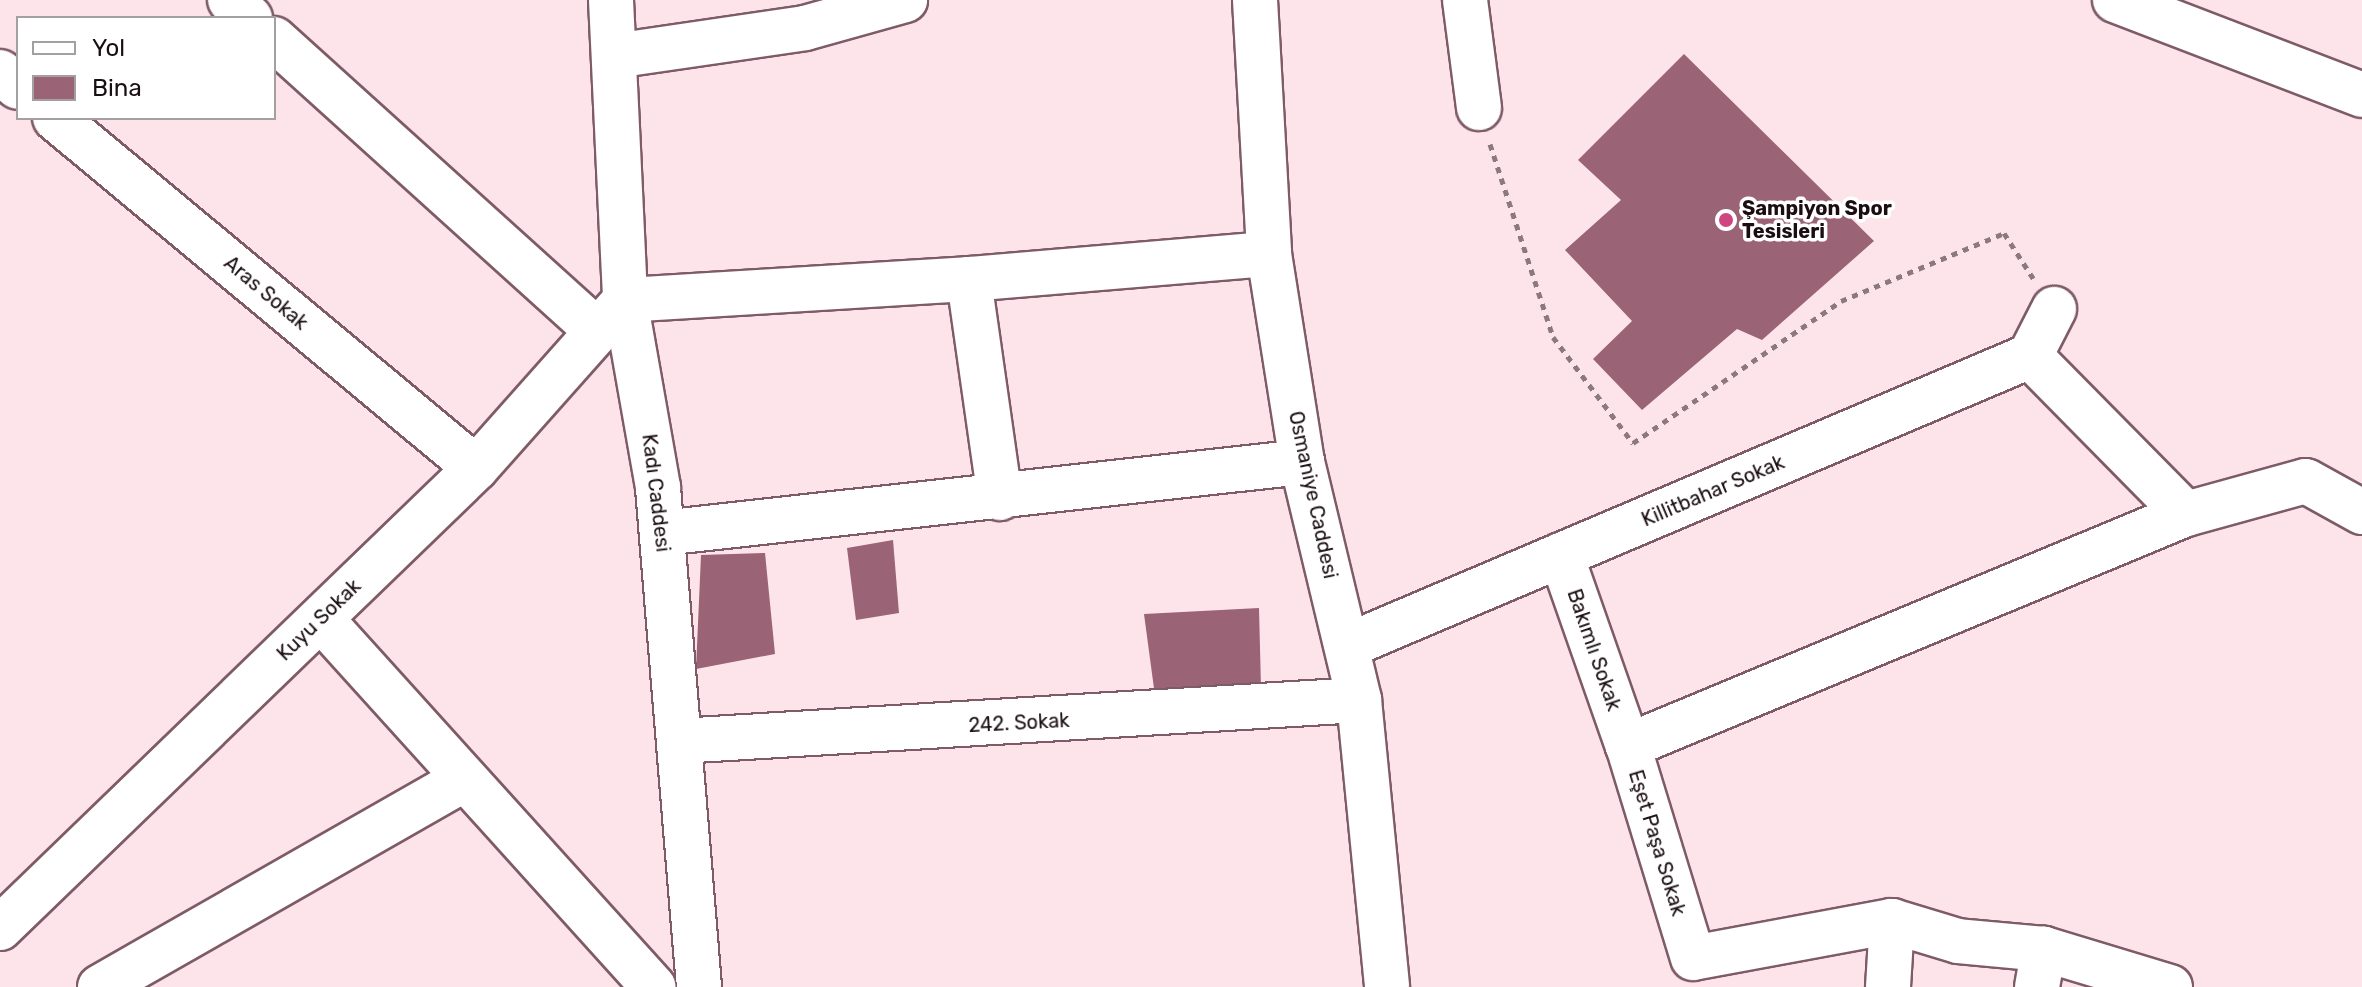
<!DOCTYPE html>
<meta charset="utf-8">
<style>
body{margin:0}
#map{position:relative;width:2362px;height:987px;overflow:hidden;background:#fde4eb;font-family:Rubik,sans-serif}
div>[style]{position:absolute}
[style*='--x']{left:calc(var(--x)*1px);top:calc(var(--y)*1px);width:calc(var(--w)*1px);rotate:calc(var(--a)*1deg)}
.building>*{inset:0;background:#9a6476}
.path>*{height:5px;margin-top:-2.5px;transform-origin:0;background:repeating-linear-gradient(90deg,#8c797e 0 6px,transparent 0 12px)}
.roads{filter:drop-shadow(2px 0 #7e5b67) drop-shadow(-2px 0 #7e5b67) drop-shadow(0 2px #7e5b67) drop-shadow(0 -2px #7e5b67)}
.minor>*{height:44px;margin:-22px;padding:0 22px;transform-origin:22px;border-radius:22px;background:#fff}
.tertiary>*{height:44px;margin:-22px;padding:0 22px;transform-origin:22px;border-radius:22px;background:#fff}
.dots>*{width:22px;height:22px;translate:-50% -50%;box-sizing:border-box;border:4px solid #fff;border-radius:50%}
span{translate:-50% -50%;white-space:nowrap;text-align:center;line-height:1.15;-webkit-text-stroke:7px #fff;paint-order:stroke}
.poi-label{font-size:20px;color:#1b0e12;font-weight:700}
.left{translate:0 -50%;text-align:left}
.street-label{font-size:20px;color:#1b0e12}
.legend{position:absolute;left:16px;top:16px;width:260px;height:104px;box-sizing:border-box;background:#fff;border:2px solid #a49fa0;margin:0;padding:10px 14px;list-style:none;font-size:24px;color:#1b0e12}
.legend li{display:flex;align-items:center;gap:16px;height:40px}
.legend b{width:40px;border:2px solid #a49fa0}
</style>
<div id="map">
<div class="building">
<i style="clip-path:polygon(1684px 54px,1874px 241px,1762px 340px,1737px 329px,1642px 410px,1593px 359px,1632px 321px,1565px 250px,1621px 200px,1578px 160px)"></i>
<i style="clip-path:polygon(893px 540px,899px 613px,856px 620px,847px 548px)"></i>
<i style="clip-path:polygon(765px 553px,775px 654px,696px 669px,701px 555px)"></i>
<i style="clip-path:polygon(1259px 608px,1261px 688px,1155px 696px,1144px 614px)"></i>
</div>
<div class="path">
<i style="--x:1490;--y:144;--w:203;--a:71.9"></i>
<i style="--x:1553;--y:337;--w:133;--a:53"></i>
<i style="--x:1633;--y:443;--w:252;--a:-34.3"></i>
<i style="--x:1841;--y:301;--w:177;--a:-22.6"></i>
<i style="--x:2004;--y:233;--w:54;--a:57.2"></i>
</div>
<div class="roads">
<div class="minor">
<i style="--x:230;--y:0;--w:27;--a:42"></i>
<i style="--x:1465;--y:0;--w:109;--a:82.6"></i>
<i style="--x:2115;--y:0;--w:265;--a:21"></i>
<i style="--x:274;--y:39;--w:435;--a:42.1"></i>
<i style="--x:614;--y:56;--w:193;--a:-8.3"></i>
<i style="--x:805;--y:28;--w:104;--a:-15.6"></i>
<i style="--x:0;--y:72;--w:23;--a:40"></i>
<i style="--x:55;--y:118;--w:547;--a:39.74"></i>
<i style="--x:2030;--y:356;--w:222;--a:45.4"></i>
<i style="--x:2186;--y:514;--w:124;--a:-15.4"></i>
<i style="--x:2306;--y:481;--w:64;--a:29"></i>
<i style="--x:1000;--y:498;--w:221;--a:-98.1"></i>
<i style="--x:969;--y:279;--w:301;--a:-4.8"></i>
<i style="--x:662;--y:533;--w:644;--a:-6.33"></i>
<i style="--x:1561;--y:555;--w:202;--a:70.7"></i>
<i style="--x:321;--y:619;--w:496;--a:47.9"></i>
<i style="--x:1347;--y:646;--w:742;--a:-23.01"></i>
<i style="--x:2030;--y:356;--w:53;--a:-62.9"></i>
<i style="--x:679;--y:741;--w:681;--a:-3.45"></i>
<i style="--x:0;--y:928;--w:662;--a:-44.02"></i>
<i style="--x:476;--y:468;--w:225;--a:-48.4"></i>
<i style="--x:625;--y:300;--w:345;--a:-3.5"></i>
<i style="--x:100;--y:987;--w:420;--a:-29.7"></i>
<i style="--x:1888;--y:987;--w:66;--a:-86.5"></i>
<i style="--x:2037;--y:987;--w:39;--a:-80"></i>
<i style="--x:2170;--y:987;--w:132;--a:-163.2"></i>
<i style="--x:2044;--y:949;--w:86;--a:-174.7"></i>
<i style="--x:1958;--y:941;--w:69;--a:-163.1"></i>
<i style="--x:1892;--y:921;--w:202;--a:169.5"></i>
<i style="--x:1693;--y:958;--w:222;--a:-107"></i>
<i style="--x:1628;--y:746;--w:604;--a:-22.58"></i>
</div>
<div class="tertiary">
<i style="--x:611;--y:0;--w:300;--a:87.3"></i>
<i style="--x:625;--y:300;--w:191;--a:80"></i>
<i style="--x:658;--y:488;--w:501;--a:85.3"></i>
<i style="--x:1255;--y:0;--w:254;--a:86.8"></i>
<i style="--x:1269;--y:254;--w:211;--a:81"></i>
<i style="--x:1302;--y:462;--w:245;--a:76.5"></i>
<i style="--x:1359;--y:700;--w:288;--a:84.4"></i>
</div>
</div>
<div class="dots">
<i style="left:1726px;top:220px;background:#ce457f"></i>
</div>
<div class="poi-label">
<span class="left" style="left:1742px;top:220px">Şampiyon Spor<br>Tesisleri</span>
</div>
<div class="street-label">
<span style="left:266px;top:293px;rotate:40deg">Aras Sokak</span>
<span style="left:1713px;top:491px;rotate:-23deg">Killitbahar Sokak</span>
<span style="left:656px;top:493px;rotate:83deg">Kadı Caddesi</span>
<span style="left:1313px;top:495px;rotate:78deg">Osmaniye Caddesi</span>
<span style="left:319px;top:620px;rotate:-44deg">Kuyu Sokak</span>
<span style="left:1594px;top:650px;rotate:71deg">Bakımlı Sokak</span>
<span style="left:1019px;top:723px;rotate:-3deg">242. Sokak</span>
<span style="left:1657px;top:843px;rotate:73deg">Eşet Paşa Sokak</span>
</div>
<ul class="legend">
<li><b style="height:10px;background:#fff"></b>Yol</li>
<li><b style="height:22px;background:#9a6476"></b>Bina</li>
</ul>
</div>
